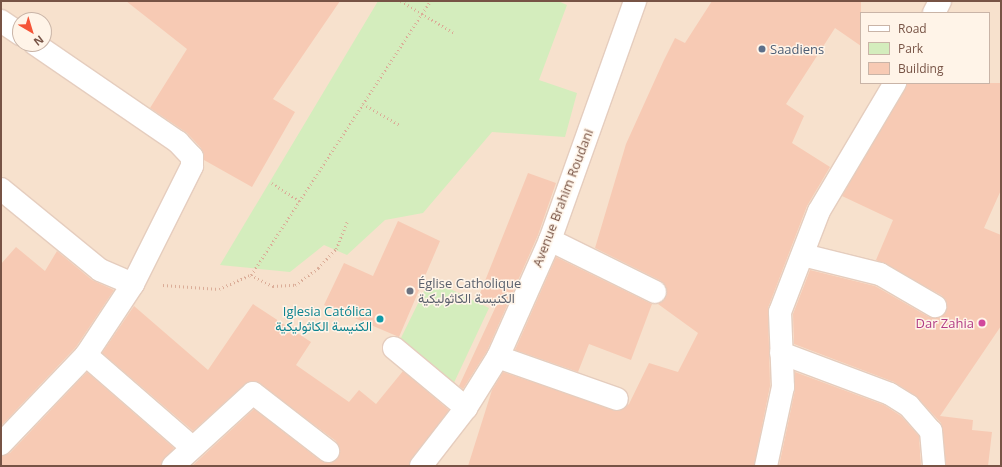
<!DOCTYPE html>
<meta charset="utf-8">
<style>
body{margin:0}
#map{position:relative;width:1002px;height:467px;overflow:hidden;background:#fef0df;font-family:"Open Sans",Vazirmatn,sans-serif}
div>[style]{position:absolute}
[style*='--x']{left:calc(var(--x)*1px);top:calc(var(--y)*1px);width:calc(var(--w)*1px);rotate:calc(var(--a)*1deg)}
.residential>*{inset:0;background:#f7e1cd}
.green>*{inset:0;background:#d4edbd}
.building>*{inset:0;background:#f7cab4}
.path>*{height:2.5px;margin-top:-1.25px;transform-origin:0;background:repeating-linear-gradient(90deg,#dbad98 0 1px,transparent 0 4px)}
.roads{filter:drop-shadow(1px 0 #e5cdbe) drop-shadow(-1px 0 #e5cdbe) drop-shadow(0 1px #e5cdbe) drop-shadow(0 -1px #e5cdbe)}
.street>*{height:22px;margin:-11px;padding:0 11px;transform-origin:11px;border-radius:11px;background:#fff}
.secondary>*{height:22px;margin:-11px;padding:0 11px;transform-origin:11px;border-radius:11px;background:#fff}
.dots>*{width:11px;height:11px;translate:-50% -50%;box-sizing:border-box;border:2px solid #fff4e8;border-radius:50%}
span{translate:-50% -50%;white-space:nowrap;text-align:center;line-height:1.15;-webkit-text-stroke:3px #fff4e8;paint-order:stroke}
.service-label{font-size:13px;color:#4e5e75}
.left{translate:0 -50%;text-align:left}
.street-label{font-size:13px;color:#775345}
.worship-label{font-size:13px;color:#5b616d}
.culture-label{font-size:13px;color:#0d838f}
.right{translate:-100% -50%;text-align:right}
.hotel-label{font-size:13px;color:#b23c85}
.frame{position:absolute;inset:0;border:2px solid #775345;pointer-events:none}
.legend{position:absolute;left:860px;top:12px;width:130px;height:72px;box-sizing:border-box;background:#fff4e8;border:1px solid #c9b4a7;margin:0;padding:5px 7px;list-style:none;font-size:12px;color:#775345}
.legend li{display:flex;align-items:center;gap:8px;height:20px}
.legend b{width:20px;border:1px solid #c9b4a7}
.north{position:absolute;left:12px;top:12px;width:40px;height:40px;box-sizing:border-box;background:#fff4e8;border:1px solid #c9b4a7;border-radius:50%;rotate:142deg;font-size:11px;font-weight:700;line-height:16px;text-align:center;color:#775345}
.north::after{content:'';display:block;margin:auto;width:14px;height:18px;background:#f55538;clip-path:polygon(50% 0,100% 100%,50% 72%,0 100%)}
</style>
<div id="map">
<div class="residential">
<i style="clip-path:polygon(evenodd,1px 1px,1001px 1px,1001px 466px,1px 466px,1px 1px,861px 13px,989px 13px,989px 83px,861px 83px,861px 13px,1px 1px,20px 20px,44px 20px,44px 44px,20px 44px,20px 20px)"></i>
</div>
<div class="green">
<i style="clip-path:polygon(378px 1px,558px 1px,567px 5px,539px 80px,577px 93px,565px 137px,492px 132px,423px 213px,385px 220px,347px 255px,324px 245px,290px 272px,220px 265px)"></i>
<i style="clip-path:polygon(430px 279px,489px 308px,452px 387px,399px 342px)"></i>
</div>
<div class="building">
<i style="clip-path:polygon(126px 1px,340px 1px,273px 99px,295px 112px,252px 187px,204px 160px,201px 148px,187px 133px,150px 108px,187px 49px)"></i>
<i style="clip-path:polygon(712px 1px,861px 1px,861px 46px,835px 28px,786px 104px,804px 116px,792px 143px,830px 167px,807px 206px,768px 308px,770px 386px,754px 466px,468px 466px,492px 390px,503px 372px,619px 411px,629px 404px,649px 363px,678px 372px,698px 333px,658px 304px,667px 292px,661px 281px,595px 248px,626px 144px,664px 60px,675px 38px,685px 43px)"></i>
<i style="clip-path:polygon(907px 83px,1001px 83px,1001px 190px,984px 228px,1001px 235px,1001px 326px,940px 416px,973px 420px,972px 430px,992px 432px,988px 466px,946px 466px,941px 423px,916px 396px,894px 382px,794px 344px,793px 314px,810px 270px,875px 286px,929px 317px,941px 317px,946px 312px,946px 300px,941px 295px,876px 260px,893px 220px,842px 196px)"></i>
<i style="clip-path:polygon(528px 173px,556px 183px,538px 235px,487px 351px,463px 389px,459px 386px,497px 304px,479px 296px)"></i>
<i style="clip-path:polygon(398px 221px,440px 241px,399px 337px,324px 305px,344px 263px,373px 276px)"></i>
<i style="clip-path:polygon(16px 247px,45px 271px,57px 251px,92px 280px,114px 290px,76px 347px,1px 426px,1px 264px)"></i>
<i style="clip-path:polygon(556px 257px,652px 304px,631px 360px,589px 344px,578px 372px,515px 350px)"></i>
<i style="clip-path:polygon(253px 304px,311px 342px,296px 365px,349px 402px,359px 390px,376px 404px,403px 371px,449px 410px,409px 466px,192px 466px,254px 409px,321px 461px,333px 462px,340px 452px,336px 441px,255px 381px,245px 384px,193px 431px,102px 353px,134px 306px,208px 370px)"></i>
<i style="clip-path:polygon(87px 372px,174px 448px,161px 466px,1px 466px,1px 456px,10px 453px)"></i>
<i style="clip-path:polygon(795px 372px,884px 405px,901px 416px,919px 436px,921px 466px,779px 466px,795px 390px)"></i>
</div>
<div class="path">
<i style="--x:401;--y:1;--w:62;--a:31.1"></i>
<i style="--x:363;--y:104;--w:43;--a:29.6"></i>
<i style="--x:272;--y:183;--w:33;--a:33"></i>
<i style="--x:251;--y:275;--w:327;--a:-56.8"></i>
<i style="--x:163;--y:285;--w:56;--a:4.1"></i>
<i style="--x:219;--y:289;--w:35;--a:-24"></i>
<i style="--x:251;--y:275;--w:25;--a:27"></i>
<i style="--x:273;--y:286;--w:22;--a:-3"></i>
<i style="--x:295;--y:285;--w:29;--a:-36"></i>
<i style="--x:318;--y:268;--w:26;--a:-47"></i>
<i style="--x:336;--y:249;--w:31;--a:-68"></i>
</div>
<div class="roads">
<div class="street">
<i style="--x:934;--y:13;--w:13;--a:-63"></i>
<i style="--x:1;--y:21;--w:23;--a:34"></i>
<i style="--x:1;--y:189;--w:128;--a:39.3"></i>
<i style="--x:100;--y:270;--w:36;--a:23"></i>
<i style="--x:550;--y:240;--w:117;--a:26.3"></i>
<i style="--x:803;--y:255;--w:79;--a:13.9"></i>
<i style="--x:880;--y:274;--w:64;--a:30.2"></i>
<i style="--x:394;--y:348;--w:94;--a:39.8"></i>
<i style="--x:781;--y:353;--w:116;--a:20.6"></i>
<i style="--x:890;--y:394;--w:22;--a:32"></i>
<i style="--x:909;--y:406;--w:33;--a:49"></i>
<i style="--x:931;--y:431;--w:35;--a:85"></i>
<i style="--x:86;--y:355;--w:140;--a:41"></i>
<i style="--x:498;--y:357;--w:126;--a:19.4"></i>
<i style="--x:1;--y:444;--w:123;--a:-46.3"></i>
<i style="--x:86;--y:355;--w:85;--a:-56.5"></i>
<i style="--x:133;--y:284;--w:132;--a:-63.4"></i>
<i style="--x:192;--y:166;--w:9;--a:-90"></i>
<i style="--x:192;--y:157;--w:21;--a:-133"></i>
<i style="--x:178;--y:142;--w:173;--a:-145.6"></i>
<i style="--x:173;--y:466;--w:108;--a:-42.4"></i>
<i style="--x:253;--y:393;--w:95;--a:37.7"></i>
<i style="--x:766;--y:466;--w:81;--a:-77.9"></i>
<i style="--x:783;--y:387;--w:75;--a:-92.3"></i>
<i style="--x:780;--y:312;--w:108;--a:-68.9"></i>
<i style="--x:819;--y:211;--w:149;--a:-59.3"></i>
</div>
<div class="secondary">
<i style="--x:421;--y:466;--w:73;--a:-52.2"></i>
<i style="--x:466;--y:408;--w:60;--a:-57.9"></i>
<i style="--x:498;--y:357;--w:128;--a:-66"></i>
<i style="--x:550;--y:240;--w:254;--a:-70.4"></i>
</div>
</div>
<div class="dots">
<i style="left:762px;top:49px;background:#5c6f8a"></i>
<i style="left:410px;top:291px;background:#6b7280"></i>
<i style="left:380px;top:319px;background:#0f9aa8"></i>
<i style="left:982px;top:323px;background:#d1479c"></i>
</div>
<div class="service-label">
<span class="left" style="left:770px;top:49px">Saadiens</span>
</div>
<div class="street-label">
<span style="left:563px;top:198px;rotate:-69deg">Avenue Brahim Roudani</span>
</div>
<div class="worship-label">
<span class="left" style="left:418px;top:291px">Église Catholique<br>الكنيسة الكاثوليكية</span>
</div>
<div class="culture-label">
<span class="right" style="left:372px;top:319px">Iglesia Católica<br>الكنيسة الكاثوليكية</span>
</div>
<div class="hotel-label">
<span class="right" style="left:974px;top:323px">Dar Zahia</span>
</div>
<div class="frame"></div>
<ul class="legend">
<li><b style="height:5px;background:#fff"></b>Road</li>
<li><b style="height:11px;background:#d4edbd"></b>Park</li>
<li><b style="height:11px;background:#f7cab4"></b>Building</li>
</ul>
<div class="north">N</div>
</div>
